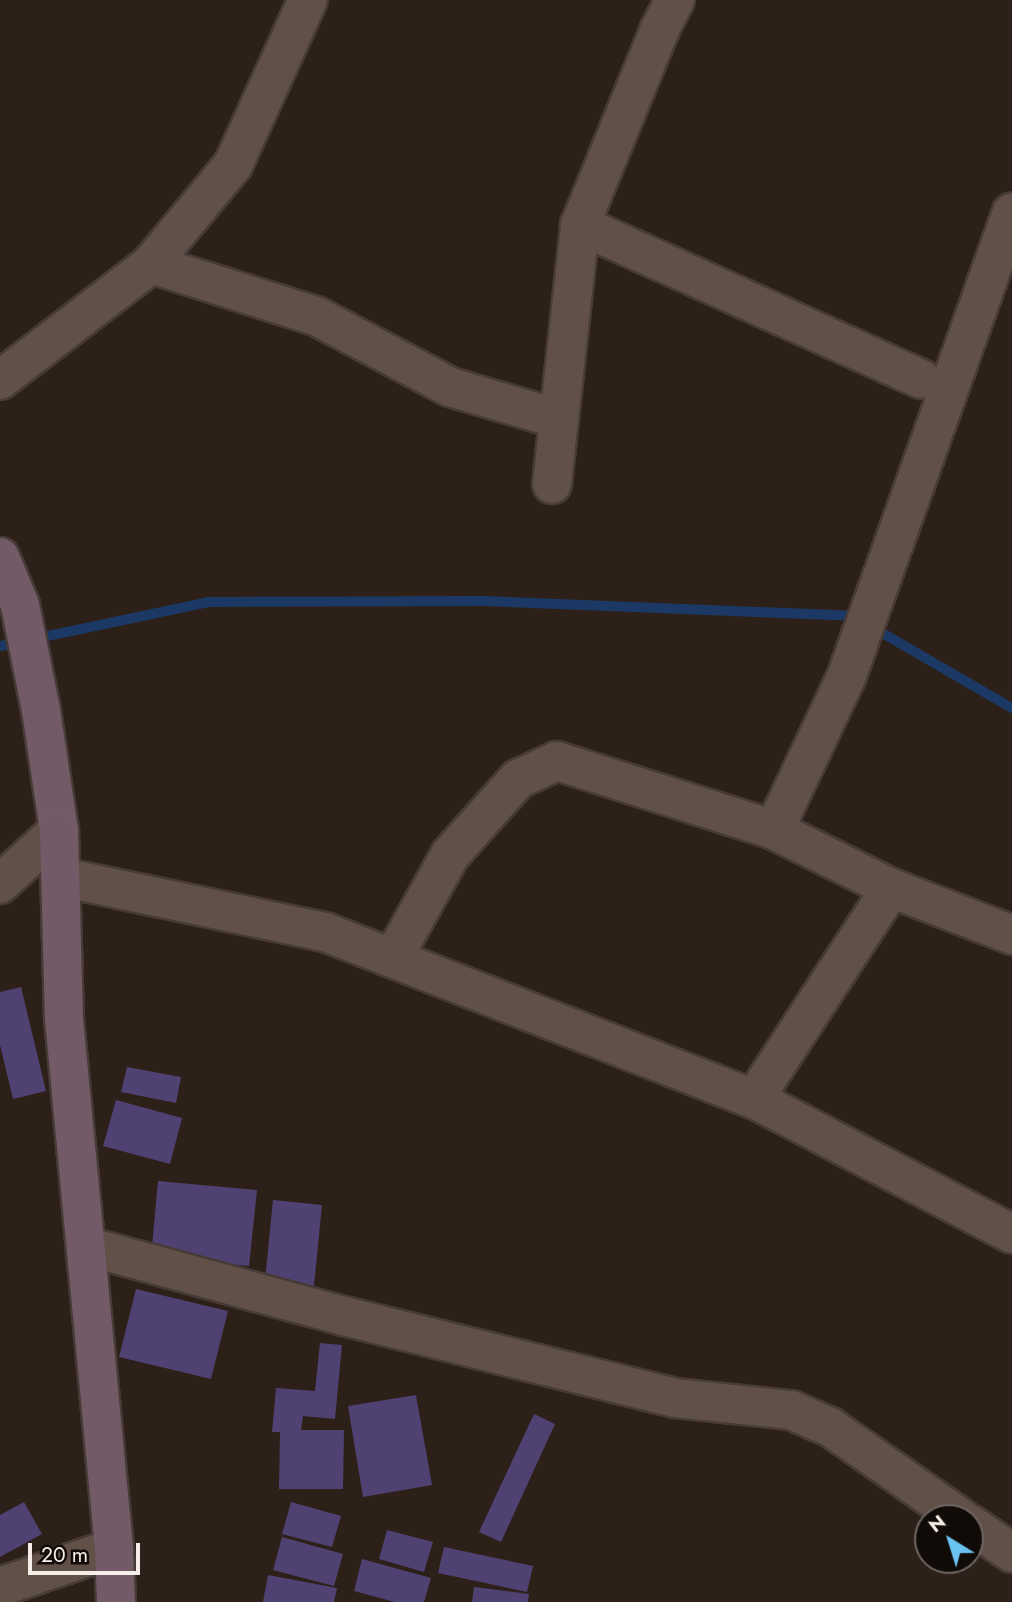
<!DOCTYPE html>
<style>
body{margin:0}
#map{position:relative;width:1012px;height:1602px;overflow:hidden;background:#2d2019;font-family:Jost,sans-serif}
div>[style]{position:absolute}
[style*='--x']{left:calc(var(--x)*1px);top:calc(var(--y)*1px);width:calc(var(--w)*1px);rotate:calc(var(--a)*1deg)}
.stream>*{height:10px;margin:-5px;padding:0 5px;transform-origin:5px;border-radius:5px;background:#1c3965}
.building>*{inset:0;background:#504173}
.roads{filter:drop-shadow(2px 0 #463b36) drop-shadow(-2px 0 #463b36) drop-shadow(0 2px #463b36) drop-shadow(0 -2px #463b36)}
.street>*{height:38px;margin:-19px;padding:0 19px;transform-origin:19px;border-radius:19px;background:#605048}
.secondary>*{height:38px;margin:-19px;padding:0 19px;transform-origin:19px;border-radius:19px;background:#735a67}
span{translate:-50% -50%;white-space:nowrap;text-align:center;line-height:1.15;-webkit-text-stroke:5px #110b08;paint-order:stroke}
.north{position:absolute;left:914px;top:1504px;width:70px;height:70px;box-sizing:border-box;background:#110b08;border:2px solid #6d6562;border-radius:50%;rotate:322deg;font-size:19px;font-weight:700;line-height:28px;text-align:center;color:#f6ede8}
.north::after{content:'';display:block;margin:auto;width:24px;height:32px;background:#6bc3f2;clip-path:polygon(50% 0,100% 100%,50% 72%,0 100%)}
.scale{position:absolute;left:28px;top:1543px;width:112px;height:32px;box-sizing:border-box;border:4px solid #f6ede8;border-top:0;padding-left:9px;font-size:21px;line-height:24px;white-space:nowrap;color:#f6ede8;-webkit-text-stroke:5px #110b08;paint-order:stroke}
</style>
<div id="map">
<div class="stream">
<i style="--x:0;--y:646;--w:214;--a:-11.9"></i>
<i style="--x:209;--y:602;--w:276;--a:-0.2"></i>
<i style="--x:485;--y:601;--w:368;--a:2.3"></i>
<i style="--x:853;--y:616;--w:184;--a:30.1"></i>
</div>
<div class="building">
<i style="clip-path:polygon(21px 987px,46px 1091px,13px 1099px,0 1045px,0 992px)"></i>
<i style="clip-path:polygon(127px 1067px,181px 1077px,176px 1103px,121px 1092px)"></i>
<i style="clip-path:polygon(116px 1100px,182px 1118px,170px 1164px,103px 1146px)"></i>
<i style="clip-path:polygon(158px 1181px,257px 1190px,249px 1266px,151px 1257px)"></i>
<i style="clip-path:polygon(273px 1200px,322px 1205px,313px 1295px,264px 1290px)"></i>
<i style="clip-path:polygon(136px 1289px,228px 1311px,211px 1379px,119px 1357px)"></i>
<i style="clip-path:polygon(320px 1343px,342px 1345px,335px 1419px,303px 1416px,301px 1430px,344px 1430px,343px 1489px,279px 1489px,280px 1432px,272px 1432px,276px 1388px,315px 1391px)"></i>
<i style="clip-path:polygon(416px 1395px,432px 1485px,363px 1497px,348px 1406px)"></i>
<i style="clip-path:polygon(534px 1414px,555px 1424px,501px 1542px,479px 1532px)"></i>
<i style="clip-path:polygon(24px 1502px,42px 1534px,0 1557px,0 1515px)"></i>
<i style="clip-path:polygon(291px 1502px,341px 1516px,332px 1547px,282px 1534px)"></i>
<i style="clip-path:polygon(387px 1530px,433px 1542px,424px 1572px,379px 1559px)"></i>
<i style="clip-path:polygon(282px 1537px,343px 1554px,334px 1586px,273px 1570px)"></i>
<i style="clip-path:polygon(444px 1547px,533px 1566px,527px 1592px,438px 1573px)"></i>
<i style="clip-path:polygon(362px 1559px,431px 1578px,424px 1602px,395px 1602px,354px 1591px)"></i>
<i style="clip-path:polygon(268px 1575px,337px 1588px,334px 1602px,263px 1602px)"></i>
<i style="clip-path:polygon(474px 1587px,529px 1594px,528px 1602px,472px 1602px)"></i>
</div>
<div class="roads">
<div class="street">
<i style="--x:580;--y:225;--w:374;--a:24.3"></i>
<i style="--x:151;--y:264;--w:173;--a:17.5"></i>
<i style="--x:316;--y:316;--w:152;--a:27.9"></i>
<i style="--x:450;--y:387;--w:114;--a:16.4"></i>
<i style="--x:0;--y:380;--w:190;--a:-37.5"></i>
<i style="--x:151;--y:264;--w:129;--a:-50.4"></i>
<i style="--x:233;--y:165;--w:181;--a:-65.6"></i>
<i style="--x:552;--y:484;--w:261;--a:-83.8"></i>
<i style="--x:580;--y:225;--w:212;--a:-67.8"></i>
<i style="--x:660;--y:29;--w:33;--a:-63"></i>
<i style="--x:774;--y:830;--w:168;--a:-64.7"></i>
<i style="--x:846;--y:678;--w:494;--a:-70.4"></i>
<i style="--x:61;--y:877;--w:270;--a:11.8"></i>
<i style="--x:325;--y:932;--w:460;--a:21.3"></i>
<i style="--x:754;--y:1099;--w:291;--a:27.6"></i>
<i style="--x:0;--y:884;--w:80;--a:-42.5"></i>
<i style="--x:393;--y:958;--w:118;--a:-61"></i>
<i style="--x:450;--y:855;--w:102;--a:-48.2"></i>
<i style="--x:518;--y:779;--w:43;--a:-24.8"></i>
<i style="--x:557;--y:761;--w:228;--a:17.6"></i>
<i style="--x:774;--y:830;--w:131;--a:26.4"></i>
<i style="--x:891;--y:888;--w:130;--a:21.2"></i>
<i style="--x:754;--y:1099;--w:252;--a:-57"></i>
<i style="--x:86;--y:1246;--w:267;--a:15.2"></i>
<i style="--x:344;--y:1316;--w:341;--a:13.9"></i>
<i style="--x:675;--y:1398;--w:117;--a:5.9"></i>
<i style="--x:791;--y:1410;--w:43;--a:23.6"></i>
<i style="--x:830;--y:1427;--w:160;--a:34.8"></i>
<i style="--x:970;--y:1524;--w:51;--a:34.6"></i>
<i style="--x:0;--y:1587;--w:120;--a:-18.9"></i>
</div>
<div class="secondary">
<i style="--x:0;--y:557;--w:52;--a:67.4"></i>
<i style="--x:20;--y:605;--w:107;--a:78.7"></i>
<i style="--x:41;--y:710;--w:121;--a:81.5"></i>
<i style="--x:59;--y:830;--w:189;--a:88.5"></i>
<i style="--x:64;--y:1019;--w:531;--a:84.6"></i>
<i style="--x:114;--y:1548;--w:54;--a:87.9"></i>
</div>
</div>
<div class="north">N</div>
<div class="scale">20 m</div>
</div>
